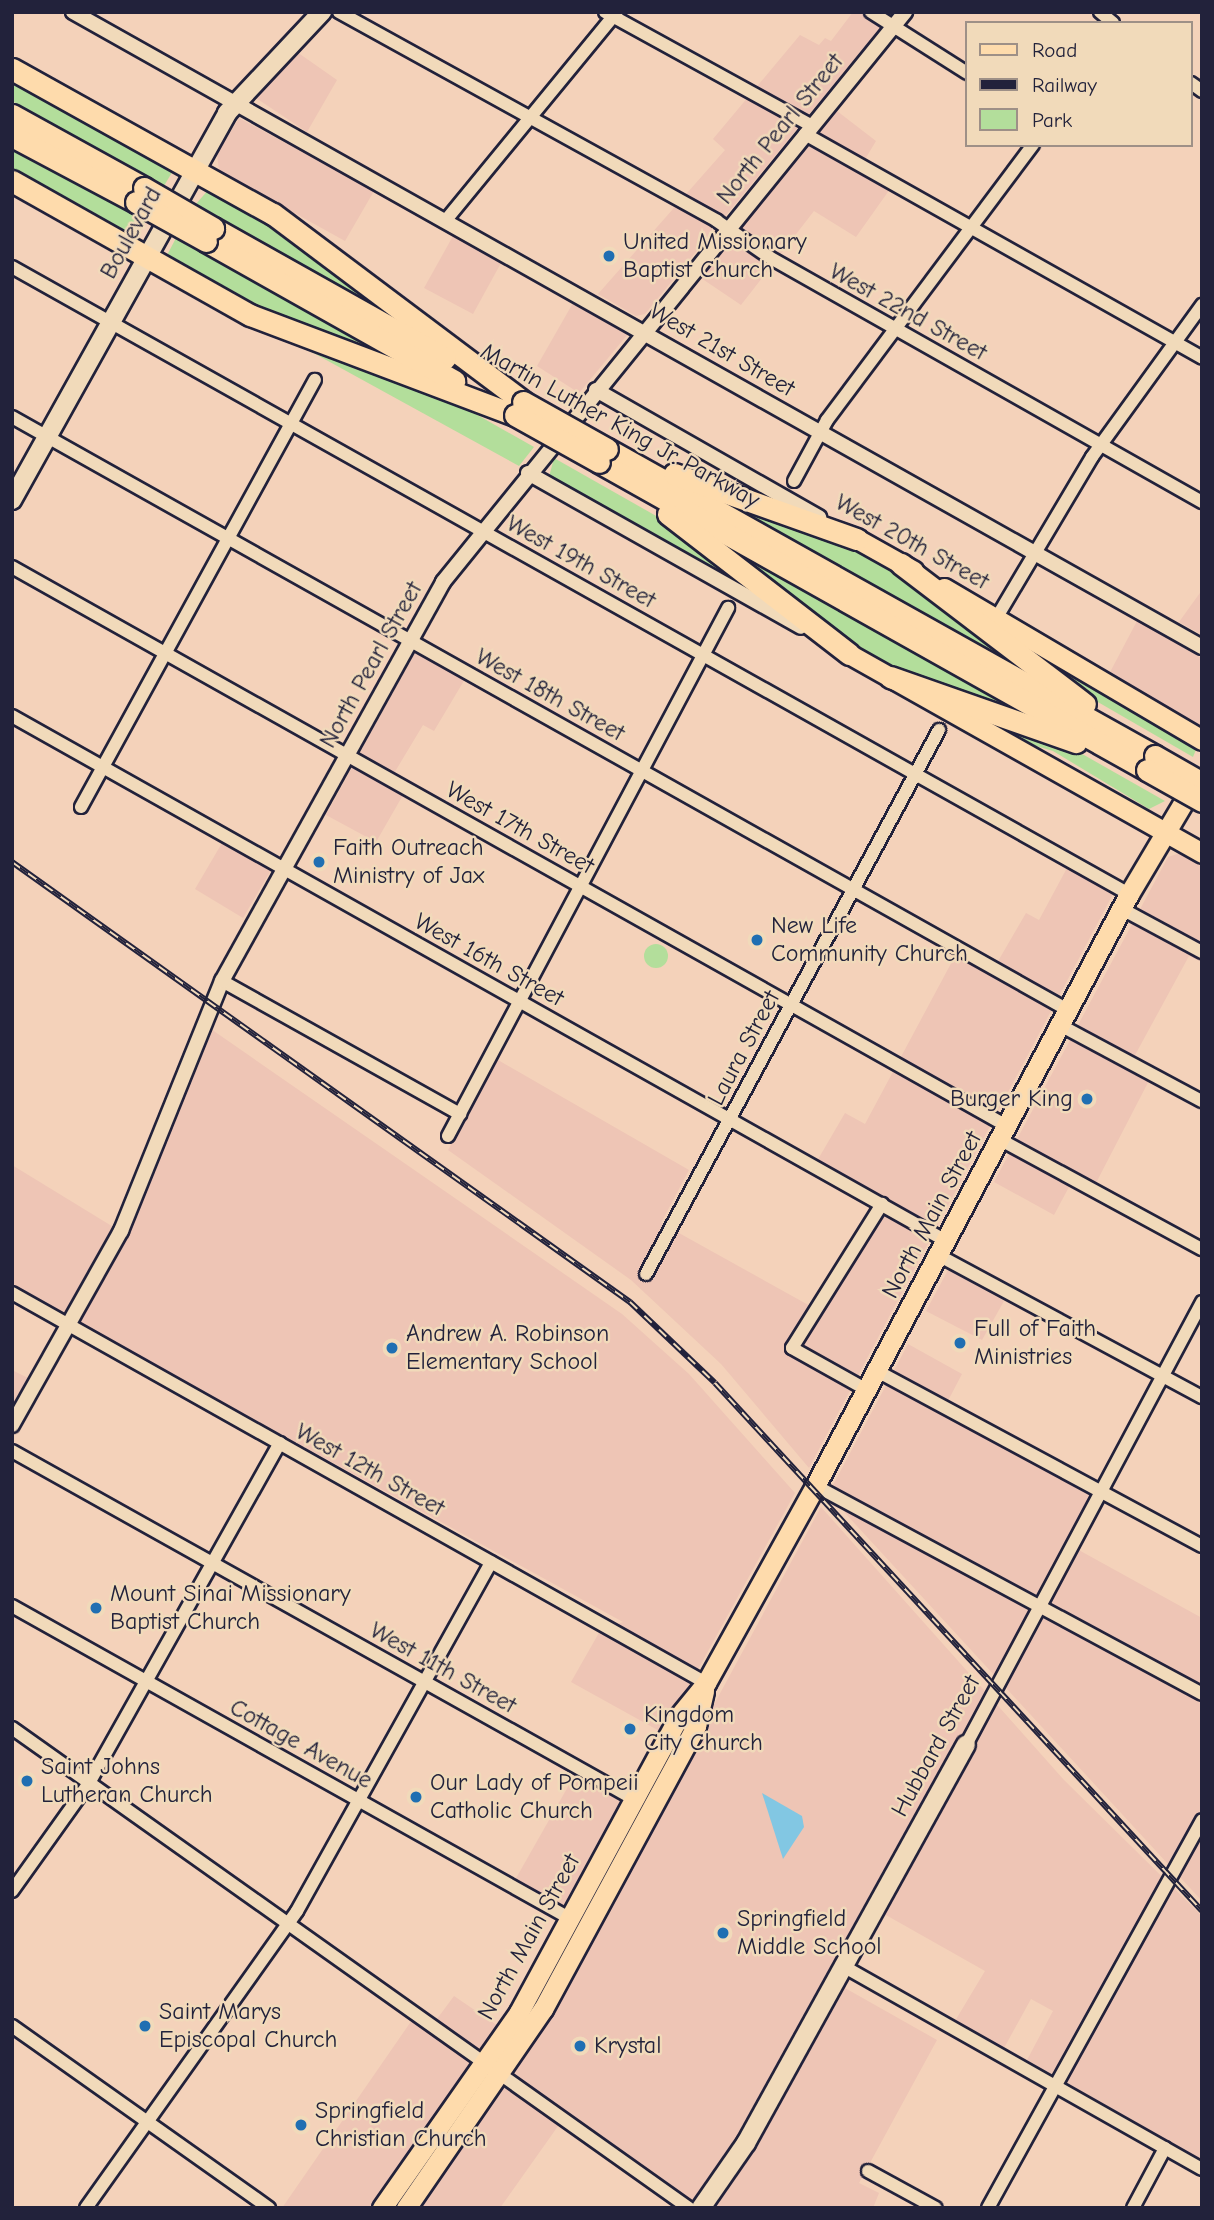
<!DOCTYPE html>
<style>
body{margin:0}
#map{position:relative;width:1214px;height:2220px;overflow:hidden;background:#f4d2ba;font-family:"Comic Neue",sans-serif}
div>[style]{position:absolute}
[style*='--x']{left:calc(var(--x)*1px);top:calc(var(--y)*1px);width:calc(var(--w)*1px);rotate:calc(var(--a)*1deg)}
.built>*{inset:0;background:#eec5b5}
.green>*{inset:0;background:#b3de9b}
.round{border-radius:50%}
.water>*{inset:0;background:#82c7e3}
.roads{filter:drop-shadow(2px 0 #22223b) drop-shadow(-2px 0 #22223b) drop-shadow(0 2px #22223b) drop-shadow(0 -2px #22223b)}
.minor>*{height:12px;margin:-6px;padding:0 6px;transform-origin:6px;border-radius:6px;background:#f1daba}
.tertiary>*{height:14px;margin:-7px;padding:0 7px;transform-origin:7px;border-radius:7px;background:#f1daba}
.secondary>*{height:18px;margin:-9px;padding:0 9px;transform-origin:9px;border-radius:9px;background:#f1daba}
.primary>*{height:19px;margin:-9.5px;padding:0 9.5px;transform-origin:9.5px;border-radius:9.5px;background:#fedbac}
.motorway>*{height:21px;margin:-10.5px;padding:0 10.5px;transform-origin:10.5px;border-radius:10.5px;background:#fedbac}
.rail>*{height:6px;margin-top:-3px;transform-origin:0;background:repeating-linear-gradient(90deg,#f1daba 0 10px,#22223b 0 20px);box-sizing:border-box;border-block:2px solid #22223b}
.bridges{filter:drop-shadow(2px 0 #22223b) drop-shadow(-2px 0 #22223b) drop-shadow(0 2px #22223b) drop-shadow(0 -2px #22223b)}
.motorway-bridge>*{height:21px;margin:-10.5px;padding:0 10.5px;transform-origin:10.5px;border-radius:10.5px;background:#fedbac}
.dots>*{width:19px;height:19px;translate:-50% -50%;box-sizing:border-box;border:4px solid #f1daba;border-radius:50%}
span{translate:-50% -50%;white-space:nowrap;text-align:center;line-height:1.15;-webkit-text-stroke:5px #f1daba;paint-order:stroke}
.street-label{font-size:24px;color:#22223b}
.poi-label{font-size:24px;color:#22223b}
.left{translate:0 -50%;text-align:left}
.right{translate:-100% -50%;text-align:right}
.frame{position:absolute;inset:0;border:14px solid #22223b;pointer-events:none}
.legend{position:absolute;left:965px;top:21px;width:228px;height:126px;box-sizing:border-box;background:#f1daba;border:2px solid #9e9087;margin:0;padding:9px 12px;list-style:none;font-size:21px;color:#22223b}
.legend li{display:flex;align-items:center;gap:14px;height:35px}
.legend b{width:35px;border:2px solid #9e9087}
</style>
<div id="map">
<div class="built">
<i style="clip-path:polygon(853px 12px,893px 12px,645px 314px,636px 316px,598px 294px,725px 150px,713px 139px,800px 35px,819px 45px,825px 38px,831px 41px)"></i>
<i style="clip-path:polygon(297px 52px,337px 80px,307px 132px,256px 98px)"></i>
<i style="clip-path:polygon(837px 111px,876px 141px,858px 171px,890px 189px,856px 237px,814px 211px,741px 305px,701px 278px)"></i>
<i style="clip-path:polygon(239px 118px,374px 191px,345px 241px,219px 171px,217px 154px)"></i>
<i style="clip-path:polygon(453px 236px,501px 263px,473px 314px,424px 288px)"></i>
<i style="clip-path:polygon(573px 303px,628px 334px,579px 393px,537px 366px)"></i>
<i style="clip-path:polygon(1202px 590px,1202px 635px,1179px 622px)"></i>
<i style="clip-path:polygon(1137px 621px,1202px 658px,1202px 729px,1108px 676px)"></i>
<i style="clip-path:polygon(415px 652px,465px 679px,434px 731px,423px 725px,387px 785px,403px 795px,376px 842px,326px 815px)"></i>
<i style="clip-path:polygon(222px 843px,271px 870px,243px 918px,195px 889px)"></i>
<i style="clip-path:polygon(1183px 852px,1202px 861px,1202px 962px,1189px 956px,1134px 1057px,1155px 1069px,1096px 1183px,1077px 1172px,1054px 1215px,994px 1182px,1168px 857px)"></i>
<i style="clip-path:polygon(1067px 868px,1113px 894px,809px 1468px,721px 1364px,631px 1280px,448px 1150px,498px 1060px,689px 1170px,661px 1223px,812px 1307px,874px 1209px,810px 1173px,845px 1113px,865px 1124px,955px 956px,990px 975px,1026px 913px,1039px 920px)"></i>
<i style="clip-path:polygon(208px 1027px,622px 1314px,689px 1374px,795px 1493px,663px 1733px,571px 1682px,600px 1631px,623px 1622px,79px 1323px,136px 1218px)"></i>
<i style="clip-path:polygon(12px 1165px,115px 1228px,58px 1328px,12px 1303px)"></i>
<i style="clip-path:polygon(948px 1270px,1004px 1301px,982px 1340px,926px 1311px)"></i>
<i style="clip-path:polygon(908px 1344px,962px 1374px,941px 1414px,1091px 1494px,1066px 1543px,1202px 1618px,1202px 1901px,845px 1513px,833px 1485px)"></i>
<i style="clip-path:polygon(12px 1370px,30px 1379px,12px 1411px)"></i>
<i style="clip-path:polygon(821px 1507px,1064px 1780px,1202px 1916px,1202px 2160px,1027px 2060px,1053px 2011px,1031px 1999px,1004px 2048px,955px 2021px,985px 1971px,870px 1906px,829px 1979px,937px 2040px,859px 2183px,879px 2193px,873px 2208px,704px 2208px,568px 2112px,500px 2208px,413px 2208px,576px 1959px)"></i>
<i style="clip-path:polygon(582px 1762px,633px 1790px,568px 1909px,515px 1880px)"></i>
<i style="clip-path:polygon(454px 1996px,501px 2028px,373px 2208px,282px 2208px,412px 2020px,428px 2031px)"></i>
</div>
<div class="green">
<i style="clip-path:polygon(12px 71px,174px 169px,164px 186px,12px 101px)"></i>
<i style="clip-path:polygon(12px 148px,145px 221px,136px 239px,12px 172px)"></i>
<i style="clip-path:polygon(209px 189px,248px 206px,417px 329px,196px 204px)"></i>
<i style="clip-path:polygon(176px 238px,214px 259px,393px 357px,293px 328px,165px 259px)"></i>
<i style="clip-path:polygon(288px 339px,458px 404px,534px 447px,519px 466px)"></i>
<i style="clip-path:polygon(554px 458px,658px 517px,783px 609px,549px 477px)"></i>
<i style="clip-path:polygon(704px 492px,816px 529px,907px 575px,1060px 695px)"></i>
<i style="clip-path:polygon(709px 534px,1065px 734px,886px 664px,836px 635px)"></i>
<i style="clip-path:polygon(985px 614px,1197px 747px,1193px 757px,1084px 694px)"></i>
<i style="clip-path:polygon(934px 697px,1084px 755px,1165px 801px,1149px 809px,1053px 751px,1016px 740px)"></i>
<i class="round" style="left:644px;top:944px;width:24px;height:24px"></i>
</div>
<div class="water">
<i style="clip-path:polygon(762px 1793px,802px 1816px,804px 1827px,783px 1859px)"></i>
</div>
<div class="roads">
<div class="minor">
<i style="--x:339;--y:12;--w:432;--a:28.9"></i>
<i style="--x:717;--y:221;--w:63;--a:34.7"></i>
<i style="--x:769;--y:257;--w:498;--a:29.5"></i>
<i style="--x:605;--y:12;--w:236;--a:28.8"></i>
<i style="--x:871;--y:12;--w:114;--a:32.4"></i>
<i style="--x:1100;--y:12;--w:17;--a:40"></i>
<i style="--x:1191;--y:83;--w:14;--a:36"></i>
<i style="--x:805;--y:134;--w:456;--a:29.4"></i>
<i style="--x:446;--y:220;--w:269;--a:-50.6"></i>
<i style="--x:12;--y:267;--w:1281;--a:29.31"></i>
<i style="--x:12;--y:417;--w:1211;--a:29.32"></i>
<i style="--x:794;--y:481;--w:69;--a:-61.6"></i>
<i style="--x:827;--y:420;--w:344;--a:-53.2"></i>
<i style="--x:12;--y:567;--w:1141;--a:29.33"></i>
<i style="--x:997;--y:617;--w:186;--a:-59.3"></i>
<i style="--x:1092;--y:457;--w:188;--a:-54.1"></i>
<i style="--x:12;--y:716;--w:1071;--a:29.34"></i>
<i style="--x:81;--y:807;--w:487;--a:-61.3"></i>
<i style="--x:1122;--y:909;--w:91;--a:28.3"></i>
<i style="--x:222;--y:981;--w:273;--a:29.2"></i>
<i style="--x:1060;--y:1025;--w:161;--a:28.2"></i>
<i style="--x:448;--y:1136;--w:598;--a:-62.06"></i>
<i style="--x:999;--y:1139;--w:231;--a:28.5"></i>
<i style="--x:938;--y:1255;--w:300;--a:28.3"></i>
<i style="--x:646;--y:1274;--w:618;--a:-61.69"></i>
<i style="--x:12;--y:1293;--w:796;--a:29.33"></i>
<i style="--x:877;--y:1371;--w:369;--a:28.3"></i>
<i style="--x:867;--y:1390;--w:86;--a:-150.8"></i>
<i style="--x:792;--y:1348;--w:170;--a:-58"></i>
<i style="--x:12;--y:1451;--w:713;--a:29.23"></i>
<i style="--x:816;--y:1486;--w:438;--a:28.3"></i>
<i style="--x:12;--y:1606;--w:638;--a:29.26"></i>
<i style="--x:12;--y:1728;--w:830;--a:35.34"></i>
<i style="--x:966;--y:1745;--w:502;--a:-61.95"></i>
<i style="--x:12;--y:1891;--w:133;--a:-54.5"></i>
<i style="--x:89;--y:1783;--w:390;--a:-60.7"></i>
<i style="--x:843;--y:1966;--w:412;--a:29.5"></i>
<i style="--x:12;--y:2026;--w:315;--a:35.3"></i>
<i style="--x:868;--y:2171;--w:77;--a:28.6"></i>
<i style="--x:86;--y:2208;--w:364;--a:-54.6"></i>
<i style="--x:297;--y:1911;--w:399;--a:-60.9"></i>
<i style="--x:988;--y:2208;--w:443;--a:-61.1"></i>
<i style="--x:1133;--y:2208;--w:68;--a:-61.9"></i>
</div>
<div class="tertiary">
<i style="--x:73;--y:12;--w:1295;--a:29.36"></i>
<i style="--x:596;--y:390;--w:257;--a:29.7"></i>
<i style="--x:528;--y:473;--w:313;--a:29.4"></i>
<i style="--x:12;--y:1425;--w:223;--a:-60.7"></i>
<i style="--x:121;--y:1231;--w:270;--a:-68"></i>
<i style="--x:222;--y:981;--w:456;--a:-61"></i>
<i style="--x:443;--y:582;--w:734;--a:-50.97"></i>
</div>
<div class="secondary">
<i style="--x:12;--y:500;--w:443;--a:-60.9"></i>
<i style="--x:227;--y:113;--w:139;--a:-46.8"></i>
<i style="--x:701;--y:2208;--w:79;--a:-55.3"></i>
<i style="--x:746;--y:2143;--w:455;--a:-61.1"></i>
</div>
<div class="primary">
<i style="--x:857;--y:539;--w:65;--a:29.3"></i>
<i style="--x:944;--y:588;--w:299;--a:30.5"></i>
<i style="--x:849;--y:654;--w:405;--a:29.4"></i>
<i style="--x:382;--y:2208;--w:239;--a:-55"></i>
<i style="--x:519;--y:2012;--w:336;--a:-61.6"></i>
<i style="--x:679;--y:1716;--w:43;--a:-50.7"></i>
<i style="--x:706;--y:1683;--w:223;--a:-61"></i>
<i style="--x:814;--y:1488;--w:672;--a:-62.06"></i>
<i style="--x:1129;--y:894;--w:131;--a:-59.3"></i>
<i style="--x:406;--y:2208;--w:242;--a:-55.5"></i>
<i style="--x:543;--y:2009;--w:322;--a:-61.6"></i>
<i style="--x:696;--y:1726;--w:36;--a:-77"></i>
</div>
<div class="motorway">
<i style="--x:12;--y:69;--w:299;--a:29.1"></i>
<i style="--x:273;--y:214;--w:313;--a:36.9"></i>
<i style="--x:12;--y:115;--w:151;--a:28.9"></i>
<i style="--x:12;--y:136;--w:140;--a:28"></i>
<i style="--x:12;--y:181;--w:273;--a:29.4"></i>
<i style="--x:250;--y:315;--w:283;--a:20.7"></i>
<i style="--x:213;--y:228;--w:266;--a:29.3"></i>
<i style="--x:206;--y:241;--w:285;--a:29.4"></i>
<i style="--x:607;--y:449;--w:628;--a:29.26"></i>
<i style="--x:599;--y:462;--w:629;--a:29.34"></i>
<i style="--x:674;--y:474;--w:194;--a:19.6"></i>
<i style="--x:668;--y:514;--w:229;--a:37.7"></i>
<i style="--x:901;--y:564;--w:231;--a:37.3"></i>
<i style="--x:890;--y:677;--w:197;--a:19.3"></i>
</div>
</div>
<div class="rail">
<i style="--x:12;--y:862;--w:759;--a:35.45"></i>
<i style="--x:630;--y:1302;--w:117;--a:43.6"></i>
<i style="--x:715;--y:1383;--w:718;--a:47.31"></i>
</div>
<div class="bridges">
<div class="motorway-bridge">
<i style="--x:144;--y:188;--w:80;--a:30.1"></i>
<i style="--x:136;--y:202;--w:80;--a:29.1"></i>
<i style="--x:523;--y:402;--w:96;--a:29.2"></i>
<i style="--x:515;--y:415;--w:96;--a:29.2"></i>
<i style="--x:1155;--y:756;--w:54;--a:29.9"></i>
<i style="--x:1147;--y:770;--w:63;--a:29.4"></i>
</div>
</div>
<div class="dots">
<i style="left:609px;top:256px;background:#1f6fb2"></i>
<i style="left:319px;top:862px;background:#1f6fb2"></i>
<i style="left:757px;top:940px;background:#1f6fb2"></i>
<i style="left:1087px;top:1099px;background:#1f6fb2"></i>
<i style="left:960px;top:1343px;background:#1f6fb2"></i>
<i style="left:392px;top:1348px;background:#1f6fb2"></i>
<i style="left:96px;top:1608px;background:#1f6fb2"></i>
<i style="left:630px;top:1729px;background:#1f6fb2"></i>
<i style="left:27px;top:1781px;background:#1f6fb2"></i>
<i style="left:416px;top:1797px;background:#1f6fb2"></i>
<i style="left:723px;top:1933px;background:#1f6fb2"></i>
<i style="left:145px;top:2026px;background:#1f6fb2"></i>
<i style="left:580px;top:2046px;background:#1f6fb2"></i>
<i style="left:301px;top:2125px;background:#1f6fb2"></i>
</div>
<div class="street-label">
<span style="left:780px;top:129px;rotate:-51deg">North Pearl Street</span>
<span style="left:131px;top:233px;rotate:-61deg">Boulevard</span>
<span style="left:908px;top:312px;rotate:29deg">West 22nd Street</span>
<span style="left:722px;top:350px;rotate:30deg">West 21st Street</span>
<span style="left:620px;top:426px;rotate:29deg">Martin Luther King Jr. Parkway</span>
<span style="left:912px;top:542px;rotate:29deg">West 20th Street</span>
<span style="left:581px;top:562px;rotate:29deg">West 19th Street</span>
<span style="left:371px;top:665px;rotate:-61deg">North Pearl Street</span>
<span style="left:550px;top:695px;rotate:29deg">West 18th Street</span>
<span style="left:520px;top:828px;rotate:29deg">West 17th Street</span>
<span style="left:489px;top:960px;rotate:29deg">West 16th Street</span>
<span style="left:744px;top:1048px;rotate:-62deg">Laura Street</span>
<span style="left:932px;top:1215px;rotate:-62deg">North Main Street</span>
<span style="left:370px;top:1470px;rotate:29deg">West 12th Street</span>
<span style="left:443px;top:1668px;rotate:29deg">West 11th Street</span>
<span style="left:301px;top:1744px;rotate:29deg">Cottage Avenue</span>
<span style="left:936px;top:1746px;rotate:-61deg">Hubbard Street</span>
<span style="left:529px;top:1937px;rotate:-61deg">North Main Street</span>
</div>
<div class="poi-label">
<span class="left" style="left:623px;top:256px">United Missionary<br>Baptist Church</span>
<span class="left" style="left:333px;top:862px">Faith Outreach<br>Ministry of Jax</span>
<span class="left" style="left:771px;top:940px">New Life<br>Community Church</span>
<span class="right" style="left:1073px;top:1099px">Burger King</span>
<span class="left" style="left:974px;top:1343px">Full of Faith<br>Ministries</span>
<span class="left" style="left:406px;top:1348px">Andrew A. Robinson<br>Elementary School</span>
<span class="left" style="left:110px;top:1608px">Mount Sinai Missionary<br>Baptist Church</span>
<span class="left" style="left:644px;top:1729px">Kingdom<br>City Church</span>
<span class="left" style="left:41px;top:1781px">Saint Johns<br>Lutheran Church</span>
<span class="left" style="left:430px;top:1797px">Our Lady of Pompeii<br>Catholic Church</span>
<span class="left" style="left:737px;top:1933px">Springfield<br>Middle School</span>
<span class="left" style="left:159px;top:2026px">Saint Marys<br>Episcopal Church</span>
<span class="left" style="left:594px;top:2046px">Krystal</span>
<span class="left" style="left:315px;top:2125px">Springfield<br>Christian Church</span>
</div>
<div class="frame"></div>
<ul class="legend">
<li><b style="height:9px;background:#fedbac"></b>Road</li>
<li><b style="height:9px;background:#22223b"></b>Railway</li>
<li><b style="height:19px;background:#b3de9b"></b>Park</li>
</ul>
</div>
